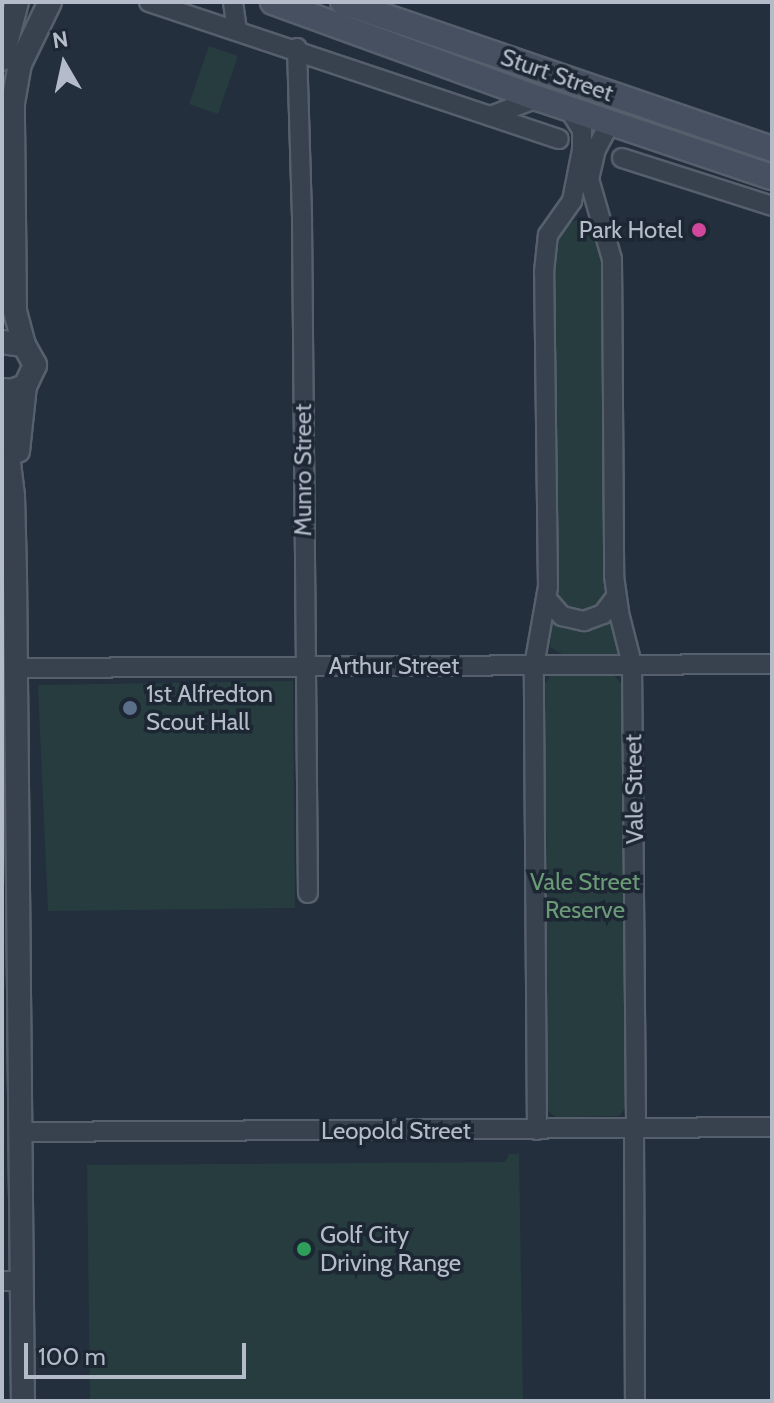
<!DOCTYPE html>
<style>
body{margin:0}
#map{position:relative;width:774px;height:1403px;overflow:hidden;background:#242f3e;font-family:Cabin,sans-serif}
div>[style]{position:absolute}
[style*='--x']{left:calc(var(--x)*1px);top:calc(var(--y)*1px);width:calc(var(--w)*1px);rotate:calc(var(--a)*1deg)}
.green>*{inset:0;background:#263c3f}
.roads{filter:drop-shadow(2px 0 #565f6c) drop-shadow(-2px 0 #565f6c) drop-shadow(0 2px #565f6c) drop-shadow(0 -2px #565f6c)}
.minor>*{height:18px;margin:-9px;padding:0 9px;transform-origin:9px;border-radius:9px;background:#38414e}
.tertiary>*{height:22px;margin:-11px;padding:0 11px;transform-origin:11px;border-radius:11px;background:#38414e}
.secondary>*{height:24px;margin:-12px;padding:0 12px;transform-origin:12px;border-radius:12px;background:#465061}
.dots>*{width:22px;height:22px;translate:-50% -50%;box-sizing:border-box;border:4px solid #1d2633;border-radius:50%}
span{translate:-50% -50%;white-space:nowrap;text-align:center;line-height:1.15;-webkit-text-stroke:7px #1d2633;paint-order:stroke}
.street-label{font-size:24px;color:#b4bcc9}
.poi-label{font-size:24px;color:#b4bcc9}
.right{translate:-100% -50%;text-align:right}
.left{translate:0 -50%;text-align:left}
.park-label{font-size:24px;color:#6b9a76}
.frame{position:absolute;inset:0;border:4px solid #b4bcc9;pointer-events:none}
.north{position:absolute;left:24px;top:24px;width:80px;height:80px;-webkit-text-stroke:6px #1d2633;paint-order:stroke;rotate:351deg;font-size:22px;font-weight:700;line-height:32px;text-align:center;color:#b4bcc9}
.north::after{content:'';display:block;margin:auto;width:28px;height:36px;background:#b4bcc9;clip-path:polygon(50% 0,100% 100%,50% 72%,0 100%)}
.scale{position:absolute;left:24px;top:1343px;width:222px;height:36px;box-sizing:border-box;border:4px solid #b4bcc9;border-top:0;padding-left:10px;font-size:24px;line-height:28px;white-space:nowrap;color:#b4bcc9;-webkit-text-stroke:6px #1d2633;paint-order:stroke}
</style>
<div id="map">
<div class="green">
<i style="clip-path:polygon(209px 46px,238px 56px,218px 114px,189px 104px)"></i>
<i style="clip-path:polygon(581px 219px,593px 226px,605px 248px,608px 596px,593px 612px,569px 611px,554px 592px,553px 244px,566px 224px)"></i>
<i style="clip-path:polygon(611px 616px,619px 654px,564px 655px,550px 647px,551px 617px,565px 625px,583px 629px)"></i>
<i style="clip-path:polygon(552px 674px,613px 674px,621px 684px,625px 1108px,619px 1116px,556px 1117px,548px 1111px,545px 684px)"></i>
<i style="clip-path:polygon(293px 681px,295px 908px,48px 911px,38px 685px)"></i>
<i style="clip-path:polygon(509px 1154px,519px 1154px,523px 1401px,90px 1401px,87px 1165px,505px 1162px)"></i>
</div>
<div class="roads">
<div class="minor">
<i style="--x:149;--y:2;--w:432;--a:18.5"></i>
<i style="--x:233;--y:2;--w:27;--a:82"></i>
<i style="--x:297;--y:48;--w:173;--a:88.3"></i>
<i style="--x:302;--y:221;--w:672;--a:89.49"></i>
<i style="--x:491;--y:116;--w:49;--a:-21.4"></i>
<i style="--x:610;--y:123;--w:30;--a:118"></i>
<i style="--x:596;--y:149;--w:31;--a:103"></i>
<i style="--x:589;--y:179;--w:83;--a:74"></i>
<i style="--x:612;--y:259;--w:317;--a:89.6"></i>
<i style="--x:614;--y:576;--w:37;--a:82"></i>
<i style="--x:619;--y:613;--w:53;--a:75.7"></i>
<i style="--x:632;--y:664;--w:464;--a:89.5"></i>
<i style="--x:622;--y:158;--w:157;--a:17.7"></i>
<i style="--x:547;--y:599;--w:23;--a:49"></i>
<i style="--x:562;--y:616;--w:23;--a:13"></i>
<i style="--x:584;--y:621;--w:20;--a:-20"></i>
<i style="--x:603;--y:614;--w:21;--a:-53"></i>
<i style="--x:16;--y:668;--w:756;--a:-0.3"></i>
<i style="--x:634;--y:1128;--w:273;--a:89.8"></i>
<i style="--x:537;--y:1130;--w:464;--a:-90.4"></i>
<i style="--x:534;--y:666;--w:80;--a:-80"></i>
<i style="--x:548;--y:587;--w:315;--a:-90.7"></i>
<i style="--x:544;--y:272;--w:37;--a:-84"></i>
<i style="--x:548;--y:235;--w:42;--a:-54.8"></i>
<i style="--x:572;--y:201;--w:52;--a:-78.9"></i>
<i style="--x:582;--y:150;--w:20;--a:-90"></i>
<i style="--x:582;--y:130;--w:25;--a:-122"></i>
<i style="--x:21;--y:1132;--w:751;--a:-0.38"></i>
<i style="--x:2;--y:1281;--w:19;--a:0"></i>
</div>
<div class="tertiary">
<i style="--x:2;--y:59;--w:59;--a:-75.3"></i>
<i style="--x:2;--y:342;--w:22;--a:8"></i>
<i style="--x:24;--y:345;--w:23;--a:61"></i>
<i style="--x:35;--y:365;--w:23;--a:115"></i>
<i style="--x:25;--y:386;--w:15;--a:160"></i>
<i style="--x:11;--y:391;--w:9;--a:-174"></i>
<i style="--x:24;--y:345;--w:35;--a:-105"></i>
<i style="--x:15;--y:311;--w:208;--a:-90.6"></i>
<i style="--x:13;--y:103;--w:40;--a:-80"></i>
<i style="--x:20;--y:64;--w:69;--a:-64.2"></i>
<i style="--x:2;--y:405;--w:92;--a:83.1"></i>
<i style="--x:13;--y:496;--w:78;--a:88.5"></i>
<i style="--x:15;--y:574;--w:827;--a:89.45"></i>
<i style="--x:18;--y:451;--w:65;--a:-83.9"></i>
</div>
<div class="secondary">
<i style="--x:273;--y:2;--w:281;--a:20"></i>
<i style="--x:537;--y:98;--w:248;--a:18.6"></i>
<i style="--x:343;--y:2;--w:453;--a:18.9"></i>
</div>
</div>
<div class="dots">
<i style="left:699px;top:230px;background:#d1479c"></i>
<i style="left:130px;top:708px;background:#5c6f8a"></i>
<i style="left:304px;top:1249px;background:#2e9e5b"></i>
</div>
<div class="street-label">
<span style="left:557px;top:75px;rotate:19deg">Sturt Street</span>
<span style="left:303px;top:470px;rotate:-90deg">Munro Street</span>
<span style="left:394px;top:666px">Arthur Street</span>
<span style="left:634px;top:789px;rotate:-91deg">Vale Street</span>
<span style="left:396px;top:1131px">Leopold Street</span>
</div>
<div class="poi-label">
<span class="right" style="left:683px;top:230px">Park Hotel</span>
<span class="left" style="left:146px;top:708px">1st Alfredton<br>Scout Hall</span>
<span class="left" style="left:320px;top:1249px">Golf City<br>Driving Range</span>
</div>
<div class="park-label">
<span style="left:585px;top:896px">Vale Street<br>Reserve</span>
</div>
<div class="frame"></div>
<div class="north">N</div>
<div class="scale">100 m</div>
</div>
